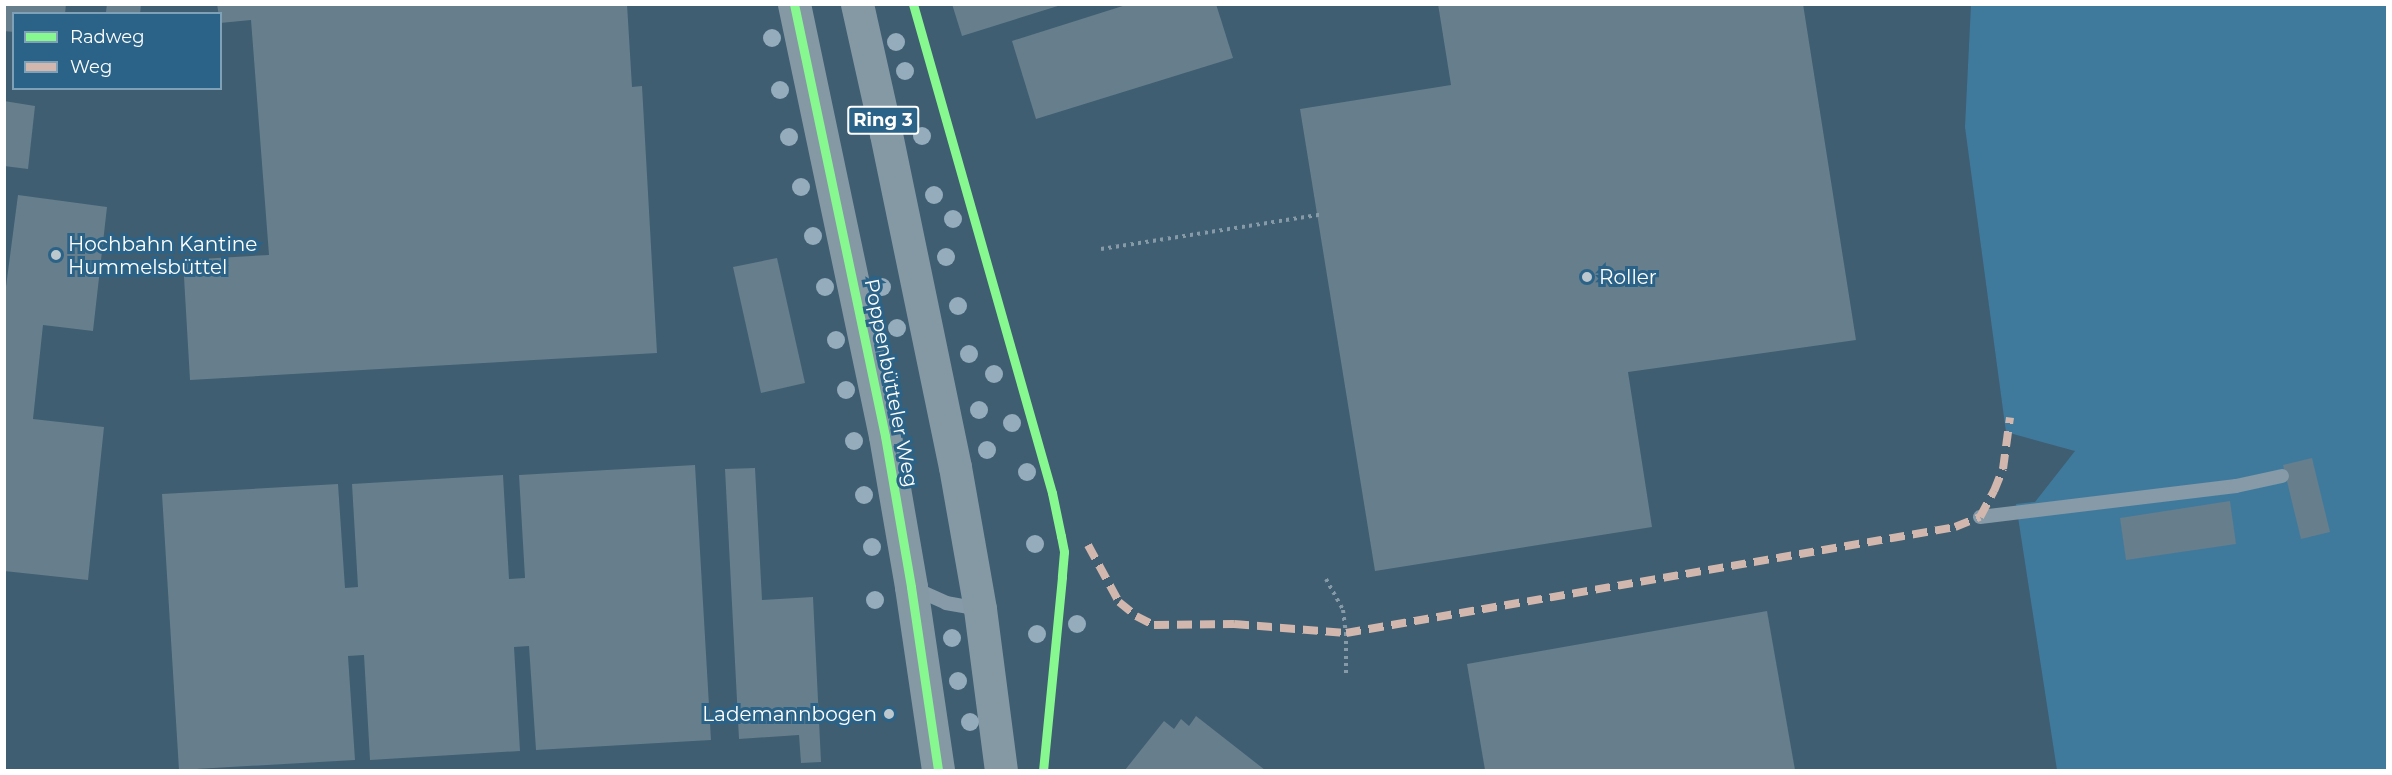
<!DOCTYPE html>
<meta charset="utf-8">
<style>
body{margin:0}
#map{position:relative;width:2392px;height:775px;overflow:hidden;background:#3f5e72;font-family:Montserrat,sans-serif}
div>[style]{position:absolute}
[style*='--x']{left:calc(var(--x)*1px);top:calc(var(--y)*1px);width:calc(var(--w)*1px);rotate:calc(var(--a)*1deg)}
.green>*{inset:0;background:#3f7a9c}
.building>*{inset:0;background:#677e8c}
.path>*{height:4px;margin-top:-2px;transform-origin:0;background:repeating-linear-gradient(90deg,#869aa8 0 3px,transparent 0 7.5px)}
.lane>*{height:14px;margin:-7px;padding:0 7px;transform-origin:7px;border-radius:7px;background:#869aa8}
.primary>*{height:33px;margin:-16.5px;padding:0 16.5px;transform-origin:16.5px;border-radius:16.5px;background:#8599a5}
.quiet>*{height:8px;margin-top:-4px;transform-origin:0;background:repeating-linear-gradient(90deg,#d1b7ad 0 15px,transparent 0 23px)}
.cycleway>*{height:9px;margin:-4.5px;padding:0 4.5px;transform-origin:4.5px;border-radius:4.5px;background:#87f88f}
.trees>*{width:18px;height:18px;margin:-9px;border-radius:50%;background:#94acbb}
.dots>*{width:16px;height:16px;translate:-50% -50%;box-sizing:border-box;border:3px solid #2a6387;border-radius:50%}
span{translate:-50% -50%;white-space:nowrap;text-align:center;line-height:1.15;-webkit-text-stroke:6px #2a6387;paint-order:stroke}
.shield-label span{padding:2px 4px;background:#2a6387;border:2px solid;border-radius:4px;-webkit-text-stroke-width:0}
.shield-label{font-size:18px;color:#fff;font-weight:700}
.poi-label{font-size:20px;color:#fff}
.left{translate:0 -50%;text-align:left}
.right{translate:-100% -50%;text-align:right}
.street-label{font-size:20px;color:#fff}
.frame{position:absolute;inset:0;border:6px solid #fff;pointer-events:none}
.legend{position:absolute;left:12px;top:12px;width:210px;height:78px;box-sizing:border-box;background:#2a6387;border:2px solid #7fa1b7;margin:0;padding:8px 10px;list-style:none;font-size:18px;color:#fff}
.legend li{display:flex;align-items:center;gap:12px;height:30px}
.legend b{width:30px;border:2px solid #7fa1b7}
</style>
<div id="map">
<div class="green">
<i style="clip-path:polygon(1971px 5px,2387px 5px,2387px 770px,2057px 770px,2016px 504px,2035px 502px,2075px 451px,2006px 432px,1965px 127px)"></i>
</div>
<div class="building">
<i style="clip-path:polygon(4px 4px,66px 4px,65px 14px,14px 14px,14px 32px,4px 31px)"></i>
<i style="clip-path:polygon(107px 4px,141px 4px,140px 14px,106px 12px)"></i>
<i style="clip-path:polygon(217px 4px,627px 4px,632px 87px,642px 86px,657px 353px,190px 380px,183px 260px,269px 255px,251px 20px,220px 23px)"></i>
<i style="clip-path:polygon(952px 4px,1061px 4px,1061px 5px,962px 36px)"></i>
<i style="clip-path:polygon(1129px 4px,1216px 4px,1233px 58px,1036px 119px,1012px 41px)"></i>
<i style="clip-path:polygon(1438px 4px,1803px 4px,1856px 340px,1628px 372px,1652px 527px,1375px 571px,1300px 109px,1451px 85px)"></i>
<i style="clip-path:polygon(4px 101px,35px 106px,28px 169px,4px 166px)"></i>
<i style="clip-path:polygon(18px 195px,107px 207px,93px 331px,43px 325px,33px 419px,104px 427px,88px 580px,4px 571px,4px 302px)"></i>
<i style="clip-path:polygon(777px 258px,805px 383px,761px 393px,733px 267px)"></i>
<i style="clip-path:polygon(2312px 458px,2330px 532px,2301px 539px,2283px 465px)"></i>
<i style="clip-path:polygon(695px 465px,711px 740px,536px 750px,529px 646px,514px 647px,520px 751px,370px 760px,364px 655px,348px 656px,355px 760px,179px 770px,162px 494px,338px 484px,345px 588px,358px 587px,352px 484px,503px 475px,509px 579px,525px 578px,519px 475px)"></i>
<i style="clip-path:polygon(755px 468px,762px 600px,813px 597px,821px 762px,801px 763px,799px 735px,739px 739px,725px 469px)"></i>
<i style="clip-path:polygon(2230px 501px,2236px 544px,2126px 560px,2120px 518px)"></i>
<i style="clip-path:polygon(1767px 611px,1795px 770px,1485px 770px,1467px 664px)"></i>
<i style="clip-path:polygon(1196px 716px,1265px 770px,1125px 770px,1164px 721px,1174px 729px,1181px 719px,1189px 726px)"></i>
</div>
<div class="path">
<i style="--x:1101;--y:249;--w:221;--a:-8.9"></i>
<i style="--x:1326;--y:579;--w:35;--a:61"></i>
<i style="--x:1343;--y:610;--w:23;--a:83"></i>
<i style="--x:1346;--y:633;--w:45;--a:90"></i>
</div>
<div class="lane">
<i style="--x:1980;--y:517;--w:258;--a:-6.9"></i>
<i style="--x:2236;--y:486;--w:47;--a:-12.3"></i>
<i style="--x:913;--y:588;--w:36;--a:24"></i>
<i style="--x:946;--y:603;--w:35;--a:10"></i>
</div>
<div class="primary">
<i style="--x:794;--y:4;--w:441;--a:78.1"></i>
<i style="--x:885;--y:436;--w:153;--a:80.2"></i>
<i style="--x:911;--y:587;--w:185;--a:81.6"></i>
<i style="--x:857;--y:4;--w:133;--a:77.4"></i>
<i style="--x:886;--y:134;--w:340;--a:78.3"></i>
<i style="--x:955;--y:467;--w:144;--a:80"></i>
<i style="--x:980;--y:609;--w:162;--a:82.6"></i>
</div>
<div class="quiet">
<i style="--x:1088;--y:545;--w:65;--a:61.5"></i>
<i style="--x:1119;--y:602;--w:22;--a:39"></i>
<i style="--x:1136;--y:616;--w:20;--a:27"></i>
<i style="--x:1154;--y:625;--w:80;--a:-0.7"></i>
<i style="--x:1234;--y:624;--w:112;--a:4.6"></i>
<i style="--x:1346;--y:633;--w:618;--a:-9.87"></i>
<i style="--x:1955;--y:527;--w:27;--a:-22"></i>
<i style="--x:1980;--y:517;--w:30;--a:-62"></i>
<i style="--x:1994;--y:491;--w:24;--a:-68"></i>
<i style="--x:2003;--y:469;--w:52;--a:-82.3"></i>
</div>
<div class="cycleway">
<i style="--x:794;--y:4;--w:441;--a:78.1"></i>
<i style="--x:885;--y:436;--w:153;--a:80.2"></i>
<i style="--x:911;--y:587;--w:185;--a:81.6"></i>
<i style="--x:913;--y:4;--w:508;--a:74.13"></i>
<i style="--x:1052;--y:493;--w:44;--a:78.2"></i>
<i style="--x:1061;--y:536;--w:16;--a:79"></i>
<i style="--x:1064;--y:552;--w:25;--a:95"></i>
<i style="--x:1062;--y:577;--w:194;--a:95.6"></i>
</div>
<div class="trees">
<i style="left:772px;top:38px"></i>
<i style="left:896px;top:42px"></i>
<i style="left:905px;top:71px"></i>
<i style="left:780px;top:90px"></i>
<i style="left:922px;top:136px"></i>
<i style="left:789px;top:137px"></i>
<i style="left:801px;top:187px"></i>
<i style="left:934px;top:195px"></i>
<i style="left:953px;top:219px"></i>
<i style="left:813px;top:236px"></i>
<i style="left:946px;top:257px"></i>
<i style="left:825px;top:287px"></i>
<i style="left:882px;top:287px"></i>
<i style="left:958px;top:306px"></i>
<i style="left:897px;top:328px"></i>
<i style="left:836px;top:340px"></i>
<i style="left:969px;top:354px"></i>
<i style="left:994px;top:374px"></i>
<i style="left:846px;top:390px"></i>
<i style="left:979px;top:410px"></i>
<i style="left:1012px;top:423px"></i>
<i style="left:854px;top:441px"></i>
<i style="left:987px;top:450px"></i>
<i style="left:1027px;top:472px"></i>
<i style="left:864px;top:495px"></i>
<i style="left:1035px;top:544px"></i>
<i style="left:872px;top:547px"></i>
<i style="left:875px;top:600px"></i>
<i style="left:1077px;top:624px"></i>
<i style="left:1037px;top:634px"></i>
<i style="left:952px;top:638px"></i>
<i style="left:958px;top:681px"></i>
<i style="left:970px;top:722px"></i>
</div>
<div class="dots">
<i style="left:56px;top:255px;background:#bcc7ce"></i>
<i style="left:1587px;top:277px;background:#bcc7ce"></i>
<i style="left:889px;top:714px;background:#bcc7ce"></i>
</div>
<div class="shield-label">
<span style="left:883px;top:120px">Ring 3</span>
</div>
<div class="poi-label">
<span class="left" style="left:68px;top:256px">Hochbahn Kantine<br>Hummelsbüttel</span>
<span class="left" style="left:1599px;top:277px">Roller</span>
<span class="right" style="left:877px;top:714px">Lademannbogen</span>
</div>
<div class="street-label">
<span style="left:891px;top:383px;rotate:79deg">Poppenbütteler Weg</span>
</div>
<div class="frame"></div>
<ul class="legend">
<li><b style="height:8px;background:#87f88f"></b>Radweg</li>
<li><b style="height:8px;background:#d1b7ad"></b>Weg</li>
</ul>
</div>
